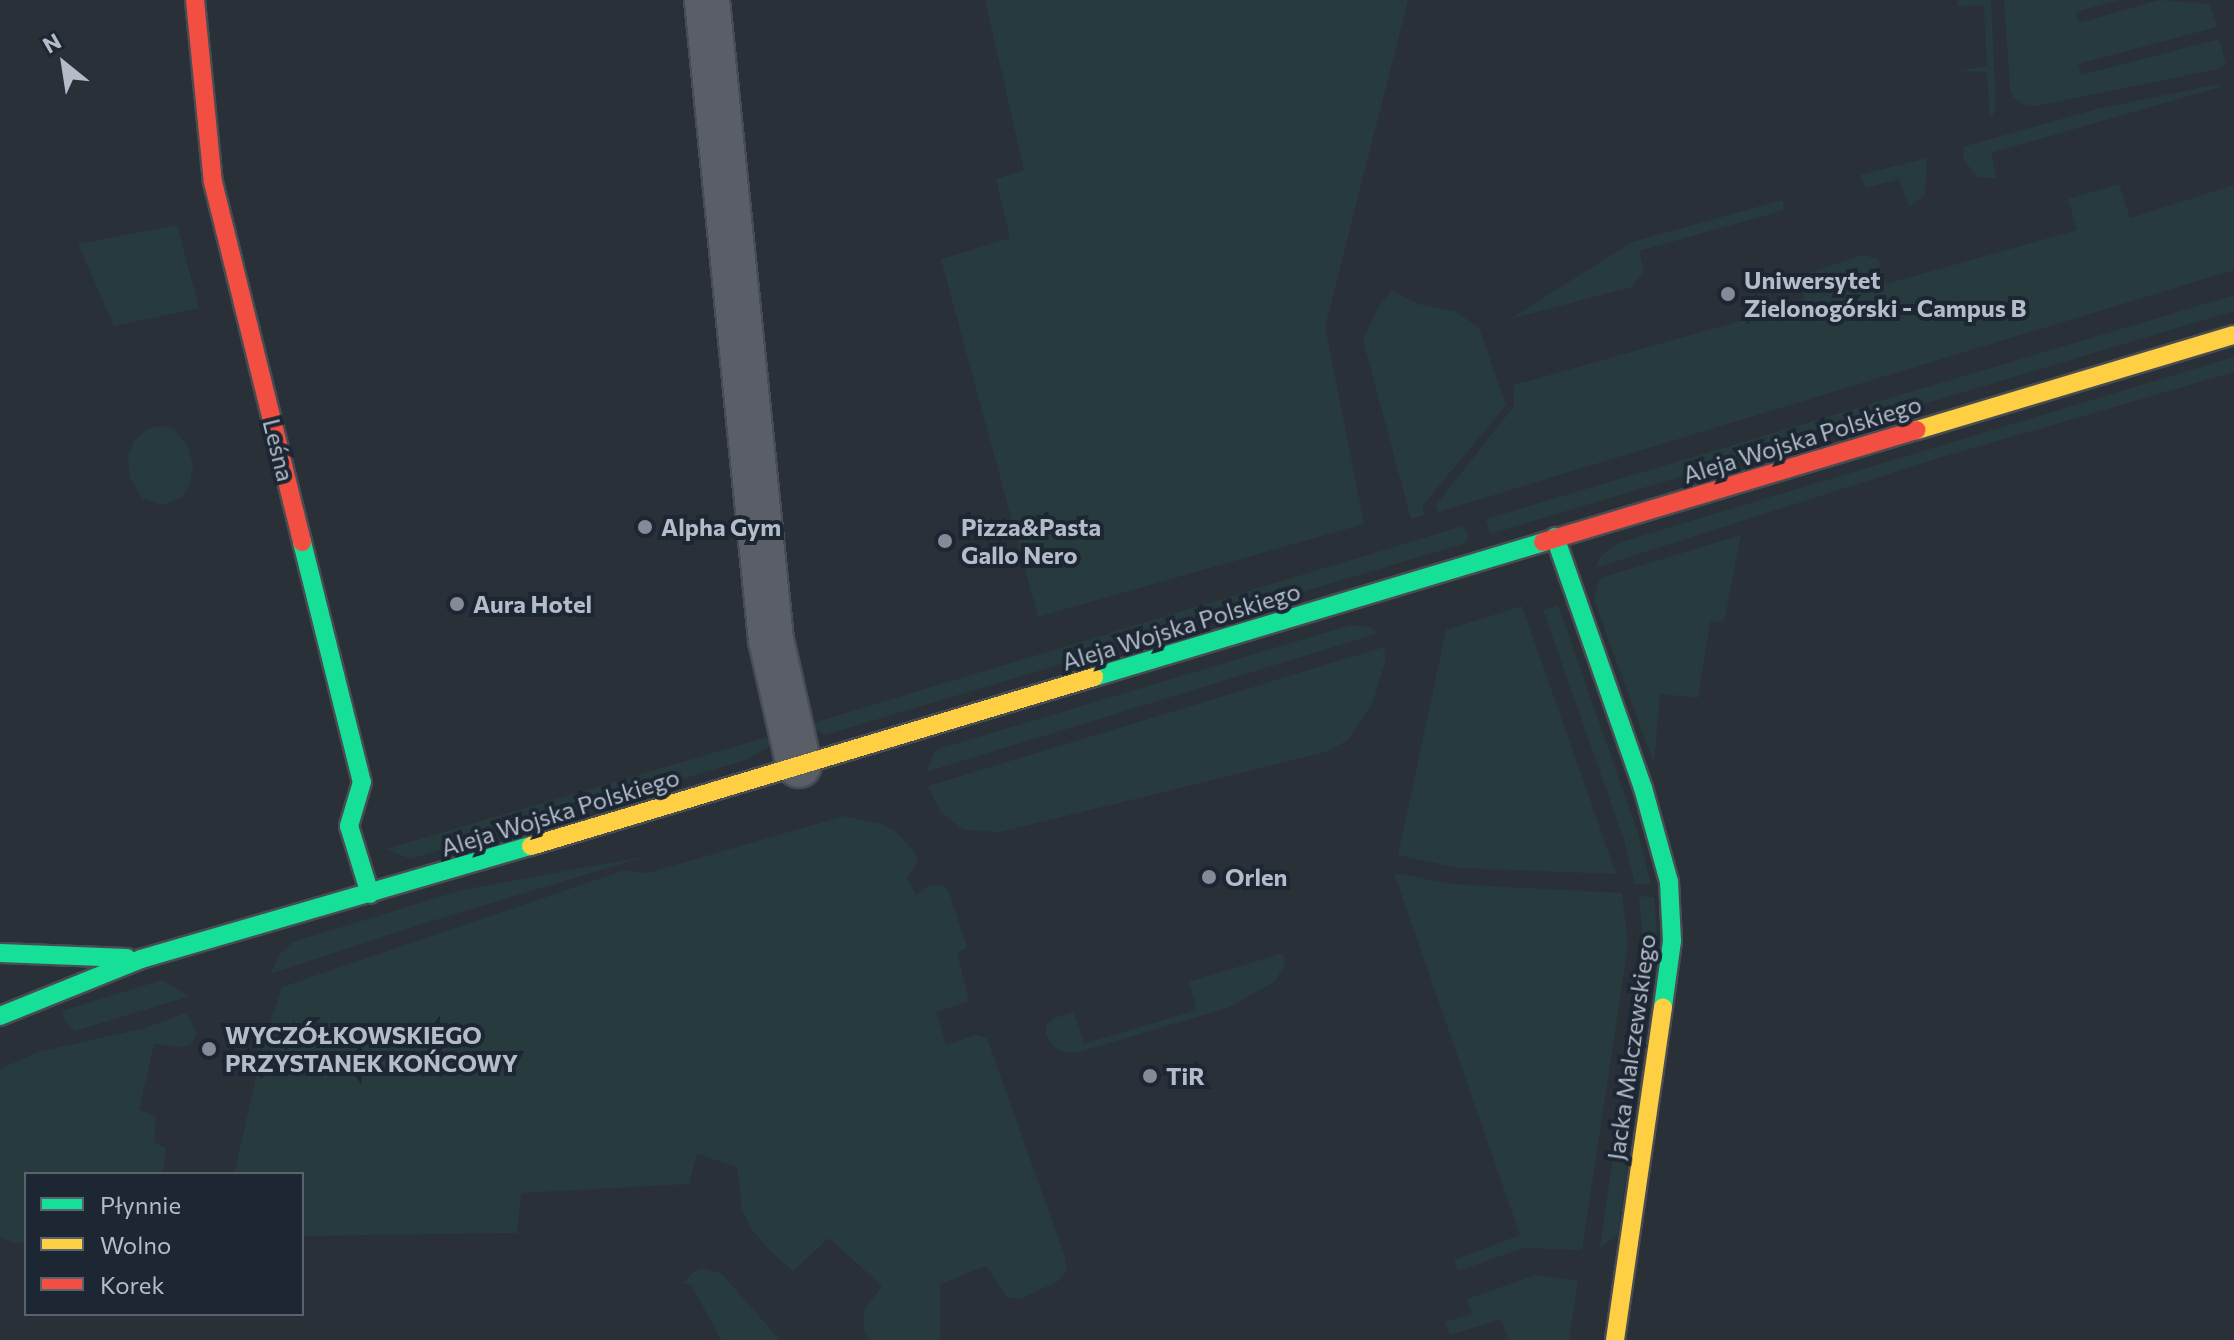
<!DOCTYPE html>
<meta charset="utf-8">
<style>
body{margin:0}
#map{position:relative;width:2234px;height:1340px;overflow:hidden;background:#2a3038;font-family:Commissioner,sans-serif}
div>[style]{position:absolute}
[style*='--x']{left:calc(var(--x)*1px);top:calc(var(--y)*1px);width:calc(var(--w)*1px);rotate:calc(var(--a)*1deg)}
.green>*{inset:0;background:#273a3e}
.roads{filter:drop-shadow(2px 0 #484c53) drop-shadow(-2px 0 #484c53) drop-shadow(0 2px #484c53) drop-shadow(0 -2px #484c53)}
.street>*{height:44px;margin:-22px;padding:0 22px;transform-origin:22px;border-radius:22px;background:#5a5e66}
.fast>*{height:18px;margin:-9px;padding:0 9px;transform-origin:9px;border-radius:9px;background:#16e098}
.slow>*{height:18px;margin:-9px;padding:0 9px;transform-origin:9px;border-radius:9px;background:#ffcf43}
.jam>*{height:18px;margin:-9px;padding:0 9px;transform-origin:9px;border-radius:9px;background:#f24e42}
.dots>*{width:22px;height:22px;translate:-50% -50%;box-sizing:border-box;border:4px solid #1d2633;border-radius:50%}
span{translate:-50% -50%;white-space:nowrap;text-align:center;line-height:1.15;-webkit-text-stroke:8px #1d2633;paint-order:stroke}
.poi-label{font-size:24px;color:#b4bcc9;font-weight:700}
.left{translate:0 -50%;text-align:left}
.street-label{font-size:24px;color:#b4bcc9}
.legend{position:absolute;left:24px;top:1172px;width:280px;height:144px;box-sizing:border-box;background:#1d2633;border:2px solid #59626f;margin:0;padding:10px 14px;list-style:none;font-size:24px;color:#b4bcc9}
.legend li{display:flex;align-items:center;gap:16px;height:40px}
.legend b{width:40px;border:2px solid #59626f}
.north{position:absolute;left:24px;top:24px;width:80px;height:80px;-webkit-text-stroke:6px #1d2633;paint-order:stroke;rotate:330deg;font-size:22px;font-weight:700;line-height:32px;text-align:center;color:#b4bcc9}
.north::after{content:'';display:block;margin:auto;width:28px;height:36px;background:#b4bcc9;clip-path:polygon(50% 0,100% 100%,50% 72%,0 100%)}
</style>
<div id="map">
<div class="green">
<i style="clip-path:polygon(985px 0,1408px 0,1325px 327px,1364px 524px,1038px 617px,941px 259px,1010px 238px,996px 179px,1024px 170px)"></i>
<i style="clip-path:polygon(1958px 0,1991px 0,1996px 109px,1990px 119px,1987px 72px,1959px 71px,1987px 66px,1984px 5px,1957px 6px)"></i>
<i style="clip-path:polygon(2004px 0,2119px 0,2076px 12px,2079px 23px,2159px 0,2210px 4px,2217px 27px,2078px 64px,2081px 75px,2219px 39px,2226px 64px,2219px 69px,2085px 96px,2036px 106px,2023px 104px,2013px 97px,2010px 88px)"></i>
<i style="clip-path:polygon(2219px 84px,2220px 87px,1991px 153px,1997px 179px,1977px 177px,1963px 159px,1964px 147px,1973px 144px,2097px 109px)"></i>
<i style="clip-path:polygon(1927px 158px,1925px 195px,1909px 207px,1899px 179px,1866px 188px,1860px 175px)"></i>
<i style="clip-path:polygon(2119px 184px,2130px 218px,2234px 185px,2234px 270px,1438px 512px,1436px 505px,1514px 406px,1514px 385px,1804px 303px,1803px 275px,1863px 255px,1878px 259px,1886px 284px,2077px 230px,2068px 199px)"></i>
<i style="clip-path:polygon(1783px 200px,1784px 210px,1639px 251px,1644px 271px,1632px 287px,1510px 319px,1632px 242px)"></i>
<i style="clip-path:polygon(177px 225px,199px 308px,114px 326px,78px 244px)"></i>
<i style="clip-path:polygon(1391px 290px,1418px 304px,1455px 311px,1479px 328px,1506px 405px,1423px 505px,1424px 515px,1411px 519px,1363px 340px,1377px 310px)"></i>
<i style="clip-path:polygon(2234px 295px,2234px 311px,1490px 534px,1486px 519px)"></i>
<i style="clip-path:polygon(2234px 357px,2234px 372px,1939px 458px,1595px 568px,1601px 556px,1618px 543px)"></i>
<i style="clip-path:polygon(162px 426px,174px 429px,188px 447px,193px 466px,190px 484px,181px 498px,162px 505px,142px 498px,130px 478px,128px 457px,134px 441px,147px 429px)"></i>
<i style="clip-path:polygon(1463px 526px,1468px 534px,1466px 543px,825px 735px,806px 725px)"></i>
<i style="clip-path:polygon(1741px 535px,1724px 621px,1710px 622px,1698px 698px,1660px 694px,1654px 764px,1594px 600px,1600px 578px)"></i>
<i style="clip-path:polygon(1558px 605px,1638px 833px,1651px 885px,1635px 884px,1624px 840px,1543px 610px)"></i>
<i style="clip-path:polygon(1522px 606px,1593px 808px,1616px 874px,1457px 868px,1398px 855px,1446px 630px)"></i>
<i style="clip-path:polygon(1351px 625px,1369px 627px,1379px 633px,926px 772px,935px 750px)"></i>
<i style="clip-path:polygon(1384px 647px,1386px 658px,1373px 702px,1348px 740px,1326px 752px,1001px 832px,965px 830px,959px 827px,941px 812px,928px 786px)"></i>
<i style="clip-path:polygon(774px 735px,772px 745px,746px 760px,410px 859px,386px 849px)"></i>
<i style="clip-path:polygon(844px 816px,882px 824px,895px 831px,916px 854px,918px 863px,907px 878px,916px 896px,931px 884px,943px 886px,949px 892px,967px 947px,957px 953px,969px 1001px,936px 1012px,946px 1045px,976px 1035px,987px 1038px,1065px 1257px,1067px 1271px,1057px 1282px,1020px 1299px,1007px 1297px,986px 1266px,940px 1284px,940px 1340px,869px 1340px,864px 1331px,864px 1310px,882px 1286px,829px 1238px,793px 1271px,771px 1252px,752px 1230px,742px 1209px,737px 1167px,697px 1154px,689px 1184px,521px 1193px,517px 1233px,302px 1236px,302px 1174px,234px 1174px,264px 1042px,282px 987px,625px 870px,647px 873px)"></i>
<i style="clip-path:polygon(647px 856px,422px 924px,270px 974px,279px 955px,293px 942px,462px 890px)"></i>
<i style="clip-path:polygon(1394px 873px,1452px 884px,1622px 893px,1628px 945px,1582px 1250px,1523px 1248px,1458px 1271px,1454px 1260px,1520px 1235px)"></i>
<i style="clip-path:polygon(1639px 896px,1654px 897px,1658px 946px,1618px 1234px,1600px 1248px,1643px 944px)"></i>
<i style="clip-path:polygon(1283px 953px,1285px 964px,1275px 981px,1230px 1007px,1076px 1053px,1063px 1052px,1053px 1046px,1046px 1034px,1046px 1025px,1054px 1018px,1074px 1012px,1084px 1044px,1197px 1010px,1189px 982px)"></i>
<i style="clip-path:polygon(162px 980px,190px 996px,75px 1031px,64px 1019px,62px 1011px)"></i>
<i style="clip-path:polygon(186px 1013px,197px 1033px,191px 1044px,183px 1047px,154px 1044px,139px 1110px,156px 1116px,154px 1142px,166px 1148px,163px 1174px,26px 1174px,26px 1242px,14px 1243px,0 1237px,0 1069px,38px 1052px,145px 1028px)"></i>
<i style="clip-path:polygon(703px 1268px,722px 1274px,780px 1340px,721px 1340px,691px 1284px,683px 1284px,694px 1271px)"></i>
<i style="clip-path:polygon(1536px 1275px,1578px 1281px,1569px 1340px,1508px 1340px,1501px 1319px,1450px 1335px,1445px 1322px,1472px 1314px,1467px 1299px)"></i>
</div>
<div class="roads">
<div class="street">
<i style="--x:707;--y:0;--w:643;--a:84.29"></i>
<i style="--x:771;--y:640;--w:128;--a:77.4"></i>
</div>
<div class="fast">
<i style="--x:1555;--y:537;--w:266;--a:70.7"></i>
<i style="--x:1643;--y:788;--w:98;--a:74.5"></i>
<i style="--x:1669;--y:882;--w:59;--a:87.1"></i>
<i style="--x:1672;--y:941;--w:67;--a:97.8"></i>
<i style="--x:302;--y:542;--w:247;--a:76"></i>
<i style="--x:362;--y:782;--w:46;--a:106.5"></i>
<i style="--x:349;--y:826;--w:71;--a:72.8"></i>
<i style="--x:1094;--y:677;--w:469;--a:-16.7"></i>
<i style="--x:0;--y:953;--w:127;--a:2.3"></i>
<i style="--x:0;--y:1016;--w:152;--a:-22"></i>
<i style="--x:141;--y:959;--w:406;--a:-16.2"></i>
</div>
<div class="slow">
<i style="--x:1917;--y:430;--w:331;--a:-16.7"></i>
<i style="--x:531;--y:846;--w:588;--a:-16.71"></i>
<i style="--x:1615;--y:1340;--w:336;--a:-81.8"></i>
</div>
<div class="jam">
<i style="--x:195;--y:0;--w:183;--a:84.4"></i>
<i style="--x:213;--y:182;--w:371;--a:76.1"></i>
<i style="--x:1543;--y:542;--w:390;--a:-16.7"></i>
</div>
</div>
<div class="dots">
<i style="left:1728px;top:294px;background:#848b96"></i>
<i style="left:645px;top:527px;background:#848b96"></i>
<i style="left:945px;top:541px;background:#848b96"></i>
<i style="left:457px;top:604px;background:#848b96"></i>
<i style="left:1209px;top:877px;background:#848b96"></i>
<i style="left:209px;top:1049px;background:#848b96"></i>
<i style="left:1150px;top:1076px;background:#848b96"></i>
</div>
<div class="poi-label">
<span class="left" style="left:1744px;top:294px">Uniwersytet<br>Zielonogórski - Campus B</span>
<span class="left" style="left:661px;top:527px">Alpha Gym</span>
<span class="left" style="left:961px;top:541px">Pizza&amp;Pasta<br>Gallo Nero</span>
<span class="left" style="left:473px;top:604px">Aura Hotel</span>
<span class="left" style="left:1225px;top:877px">Orlen</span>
<span class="left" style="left:225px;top:1049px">WYCZÓŁKOWSKIEGO<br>PRZYSTANEK KOŃCOWY</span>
<span class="left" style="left:1166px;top:1076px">TiR</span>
</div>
<div class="street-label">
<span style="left:1802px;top:439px;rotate:-17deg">Aleja Wojska Polskiego</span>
<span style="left:279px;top:450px;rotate:76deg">Leśna</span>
<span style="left:1181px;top:626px;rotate:-17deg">Aleja Wojska Polskiego</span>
<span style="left:560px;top:812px;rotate:-17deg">Aleja Wojska Polskiego</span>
<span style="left:1631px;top:1047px;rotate:-82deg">Jacka Malczewskiego</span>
</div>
<ul class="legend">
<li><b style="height:10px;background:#16e098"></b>Płynnie</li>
<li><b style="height:10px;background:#ffcf43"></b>Wolno</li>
<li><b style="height:10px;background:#f24e42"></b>Korek</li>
</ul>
<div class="north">N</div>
</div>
